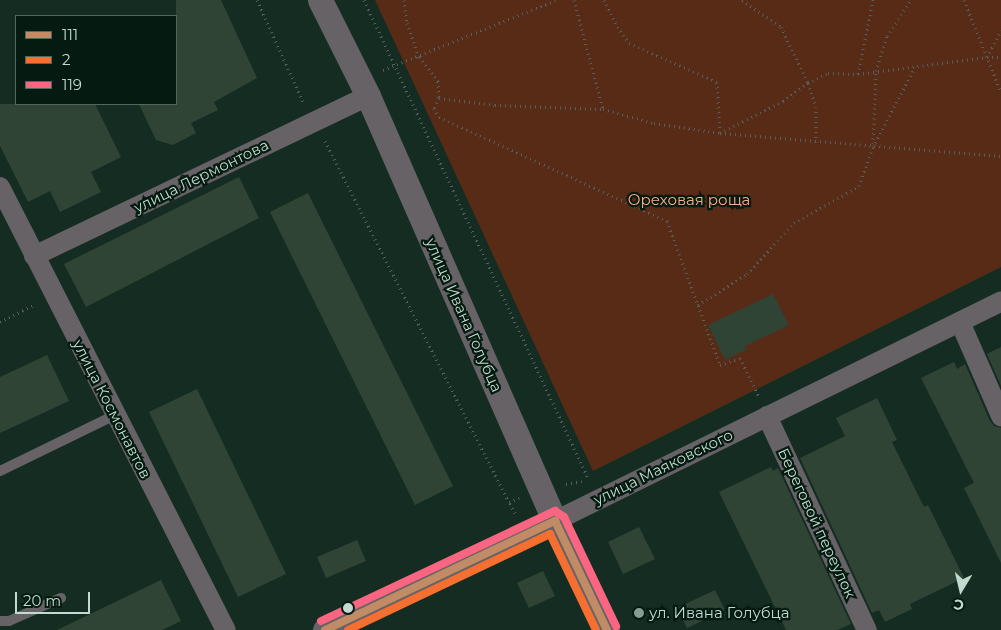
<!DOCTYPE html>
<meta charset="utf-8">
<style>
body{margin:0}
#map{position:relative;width:1001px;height:630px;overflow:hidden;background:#152c23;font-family:Montserrat,sans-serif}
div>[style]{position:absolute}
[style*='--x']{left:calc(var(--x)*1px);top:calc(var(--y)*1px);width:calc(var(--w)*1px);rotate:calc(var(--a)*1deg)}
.green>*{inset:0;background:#572b15}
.building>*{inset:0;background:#2f4435}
.path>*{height:3px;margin-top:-1.5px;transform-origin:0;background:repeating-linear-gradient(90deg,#595f5d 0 1px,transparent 0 5px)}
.service>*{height:10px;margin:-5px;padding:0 5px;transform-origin:5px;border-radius:5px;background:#676266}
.minor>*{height:20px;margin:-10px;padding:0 10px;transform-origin:10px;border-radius:10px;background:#676266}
.tertiary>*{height:25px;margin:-12.5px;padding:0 12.5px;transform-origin:12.5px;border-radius:12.5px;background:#676266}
.bus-1>*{height:8px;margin:-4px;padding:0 4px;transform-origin:4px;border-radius:4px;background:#c18c65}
.bus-2>*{height:8px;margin:-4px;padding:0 4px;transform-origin:4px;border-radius:4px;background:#f46f30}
.bus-3>*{height:8px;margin:-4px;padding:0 4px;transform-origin:4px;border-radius:4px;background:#fa6682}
.dots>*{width:14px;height:14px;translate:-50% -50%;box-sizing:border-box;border:2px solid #051a11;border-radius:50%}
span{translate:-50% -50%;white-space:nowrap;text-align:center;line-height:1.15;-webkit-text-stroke:4.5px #051a11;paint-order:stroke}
.street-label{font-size:15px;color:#c1dcce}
.park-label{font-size:15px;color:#fdad8c}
.poi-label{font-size:15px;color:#c1dcce}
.left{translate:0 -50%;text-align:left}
.legend{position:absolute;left:15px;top:15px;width:162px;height:90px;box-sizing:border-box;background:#051a11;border:1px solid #50685d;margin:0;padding:6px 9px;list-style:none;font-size:15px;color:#c1dcce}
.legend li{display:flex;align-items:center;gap:10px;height:25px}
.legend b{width:25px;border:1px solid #50685d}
.north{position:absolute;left:936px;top:565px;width:50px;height:50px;-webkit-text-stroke:4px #051a11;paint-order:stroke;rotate:189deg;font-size:14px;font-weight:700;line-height:20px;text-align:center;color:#c1dcce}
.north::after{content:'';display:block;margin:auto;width:18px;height:22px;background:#c1dcce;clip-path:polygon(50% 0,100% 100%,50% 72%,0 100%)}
.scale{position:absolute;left:15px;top:592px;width:75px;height:22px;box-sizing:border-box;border:2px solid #c1dcce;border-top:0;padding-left:6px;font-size:15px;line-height:18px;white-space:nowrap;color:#c1dcce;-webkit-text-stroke:4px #051a11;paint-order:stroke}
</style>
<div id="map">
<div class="green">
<i style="clip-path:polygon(375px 0,1001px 0,1001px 267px,593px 471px)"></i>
</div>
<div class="building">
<i style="clip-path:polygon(176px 0,221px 0,257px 78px,214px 102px,218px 110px,191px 123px,196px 133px,173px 145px,156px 140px,139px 104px,176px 104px)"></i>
<i style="clip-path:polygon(0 104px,95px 104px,121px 157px,91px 172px,101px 192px,60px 212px,50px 191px,28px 202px,0 146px)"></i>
<i style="clip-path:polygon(239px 177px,259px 218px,86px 307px,64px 264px)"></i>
<i style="clip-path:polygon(308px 193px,453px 486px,415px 505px,270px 212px)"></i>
<i style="clip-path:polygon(773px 294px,789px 325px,745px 346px,747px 349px,725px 360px,708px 325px)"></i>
<i style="clip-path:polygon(1001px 347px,1001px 386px,987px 354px)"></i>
<i style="clip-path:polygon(47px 355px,69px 401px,0 433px,0 377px)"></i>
<i style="clip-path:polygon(954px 362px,957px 369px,965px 364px,990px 421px,994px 426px,1001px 428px,1001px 563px,964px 488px,974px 483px,921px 378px)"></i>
<i style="clip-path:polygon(197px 389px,286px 574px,238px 597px,149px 412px)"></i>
<i style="clip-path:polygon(877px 398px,897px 440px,892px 442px,924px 507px,928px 505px,964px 578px,910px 604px,912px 609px,885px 622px,879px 610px,872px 613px,800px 458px,845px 436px,836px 418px)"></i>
<i style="clip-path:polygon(771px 467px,773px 471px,778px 468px,851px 624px,837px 630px,786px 630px,719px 492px)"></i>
<i style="clip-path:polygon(639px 527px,655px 559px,623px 574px,608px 542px)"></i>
<i style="clip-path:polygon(357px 540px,366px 561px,326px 578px,317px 557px)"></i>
<i style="clip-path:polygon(543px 571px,555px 596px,529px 608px,517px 583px)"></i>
<i style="clip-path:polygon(161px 580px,181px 621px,162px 630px,57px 630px)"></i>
<i style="clip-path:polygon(715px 590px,725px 610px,687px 628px,677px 608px)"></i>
</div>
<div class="path">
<i style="--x:257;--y:0;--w:112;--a:65.7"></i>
<i style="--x:364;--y:0;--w:530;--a:64.89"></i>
<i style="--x:404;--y:0;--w:23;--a:83"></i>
<i style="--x:407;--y:23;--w:36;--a:71"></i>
<i style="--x:419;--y:57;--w:31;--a:52"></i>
<i style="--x:438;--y:81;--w:17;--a:87"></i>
<i style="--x:439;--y:98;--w:11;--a:117"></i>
<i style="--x:434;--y:108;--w:10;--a:61"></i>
<i style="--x:439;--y:117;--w:251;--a:24.5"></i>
<i style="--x:667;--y:221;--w:153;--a:69.8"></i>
<i style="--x:720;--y:365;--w:21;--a:-19"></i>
<i style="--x:740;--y:358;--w:43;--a:64"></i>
<i style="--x:574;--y:0;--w:113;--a:75.1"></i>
<i style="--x:604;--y:0;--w:35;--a:63"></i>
<i style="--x:620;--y:31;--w:15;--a:53"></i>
<i style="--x:629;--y:43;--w:96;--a:23.9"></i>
<i style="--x:717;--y:82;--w:51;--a:86.6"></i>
<i style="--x:720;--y:133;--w:282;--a:4.7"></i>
<i style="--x:742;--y:0;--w:47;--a:34.7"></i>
<i style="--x:781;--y:27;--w:62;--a:64.3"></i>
<i style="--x:808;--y:83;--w:25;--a:72"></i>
<i style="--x:816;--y:107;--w:35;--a:90"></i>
<i style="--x:964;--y:0;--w:99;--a:68.1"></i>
<i style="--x:987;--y:57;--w:30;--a:-62"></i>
<i style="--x:383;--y:70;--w:187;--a:-22"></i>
<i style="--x:858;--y:74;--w:76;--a:-78.5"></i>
<i style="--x:439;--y:98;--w:56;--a:7.1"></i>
<i style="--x:495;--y:105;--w:108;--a:2.1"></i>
<i style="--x:603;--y:109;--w:53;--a:15.4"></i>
<i style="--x:654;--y:123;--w:67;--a:8.6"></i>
<i style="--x:720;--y:133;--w:71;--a:-26.9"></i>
<i style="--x:783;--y:101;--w:31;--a:-36"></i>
<i style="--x:808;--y:83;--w:22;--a:-27"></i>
<i style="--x:828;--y:73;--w:30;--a:2"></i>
<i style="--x:858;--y:74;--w:130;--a:-7.5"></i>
<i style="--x:987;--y:57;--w:14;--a:0"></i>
<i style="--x:325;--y:141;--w:405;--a:63"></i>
<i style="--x:873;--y:144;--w:73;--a:-87.6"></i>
<i style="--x:876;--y:71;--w:37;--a:-73"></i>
<i style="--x:887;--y:36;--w:43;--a:-56.3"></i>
<i style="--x:698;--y:305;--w:58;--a:-32.3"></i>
<i style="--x:747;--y:274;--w:69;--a:-47.3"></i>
<i style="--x:794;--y:223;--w:75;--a:-29.6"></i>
<i style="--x:859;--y:186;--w:41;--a:-70.3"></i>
<i style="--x:873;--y:147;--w:90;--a:-62.3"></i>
<i style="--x:0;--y:322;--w:39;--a:-27"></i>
<i style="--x:566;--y:484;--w:16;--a:-11"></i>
<i style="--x:515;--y:513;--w:13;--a:-119"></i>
<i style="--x:509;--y:502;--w:11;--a:-22"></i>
</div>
<div class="service">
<i style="--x:0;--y:471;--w:128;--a:-26"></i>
<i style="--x:0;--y:621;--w:9;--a:0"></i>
<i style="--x:9;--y:621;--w:57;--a:-23.9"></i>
</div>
<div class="minor">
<i style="--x:0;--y:187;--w:497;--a:63"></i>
<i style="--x:34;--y:256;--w:370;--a:-25.6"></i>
<i style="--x:960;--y:322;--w:103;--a:66.4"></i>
<i style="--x:767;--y:416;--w:236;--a:65"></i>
<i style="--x:555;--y:521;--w:497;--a:-26.2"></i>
</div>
<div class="tertiary">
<i style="--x:320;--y:0;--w:107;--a:63.4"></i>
<i style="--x:368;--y:96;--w:464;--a:66.3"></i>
<i style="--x:555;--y:521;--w:121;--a:64.5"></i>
<i style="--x:325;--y:630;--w:255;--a:-25.4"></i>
</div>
<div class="bus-1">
<i style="--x:325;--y:630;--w:255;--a:-25.4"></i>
<i style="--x:555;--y:521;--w:121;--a:64.5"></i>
</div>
<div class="bus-2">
<i style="--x:348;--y:630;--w:224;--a:-25.4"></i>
<i style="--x:550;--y:534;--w:106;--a:64.4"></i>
</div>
<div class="bus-3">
<i style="--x:321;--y:621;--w:259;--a:-25.2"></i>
<i style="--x:555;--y:511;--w:11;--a:34"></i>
<i style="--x:564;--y:517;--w:121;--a:64.5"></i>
</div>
<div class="dots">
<i style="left:348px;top:608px;background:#c1dcce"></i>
<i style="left:639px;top:613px;background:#859e92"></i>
</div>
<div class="street-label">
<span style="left:201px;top:176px;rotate:-26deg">улица Лермонтова</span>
<span style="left:464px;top:315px;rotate:66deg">улица Ивана Голубца</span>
<span style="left:112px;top:409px;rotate:63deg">улица Космонавтов</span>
<span style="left:663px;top:467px;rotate:-26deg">улица Маяковского</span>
<span style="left:817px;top:523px;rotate:65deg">Береговой переулок</span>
</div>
<div class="park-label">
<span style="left:689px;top:200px">Ореховая роща</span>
</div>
<div class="poi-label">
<span class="left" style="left:649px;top:613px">ул. Ивана Голубца</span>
</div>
<ul class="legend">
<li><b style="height:6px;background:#c18c65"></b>111</li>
<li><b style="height:6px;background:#f46f30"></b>2</li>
<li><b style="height:6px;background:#fa6682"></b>119</li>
</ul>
<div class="north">С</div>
<div class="scale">20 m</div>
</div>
